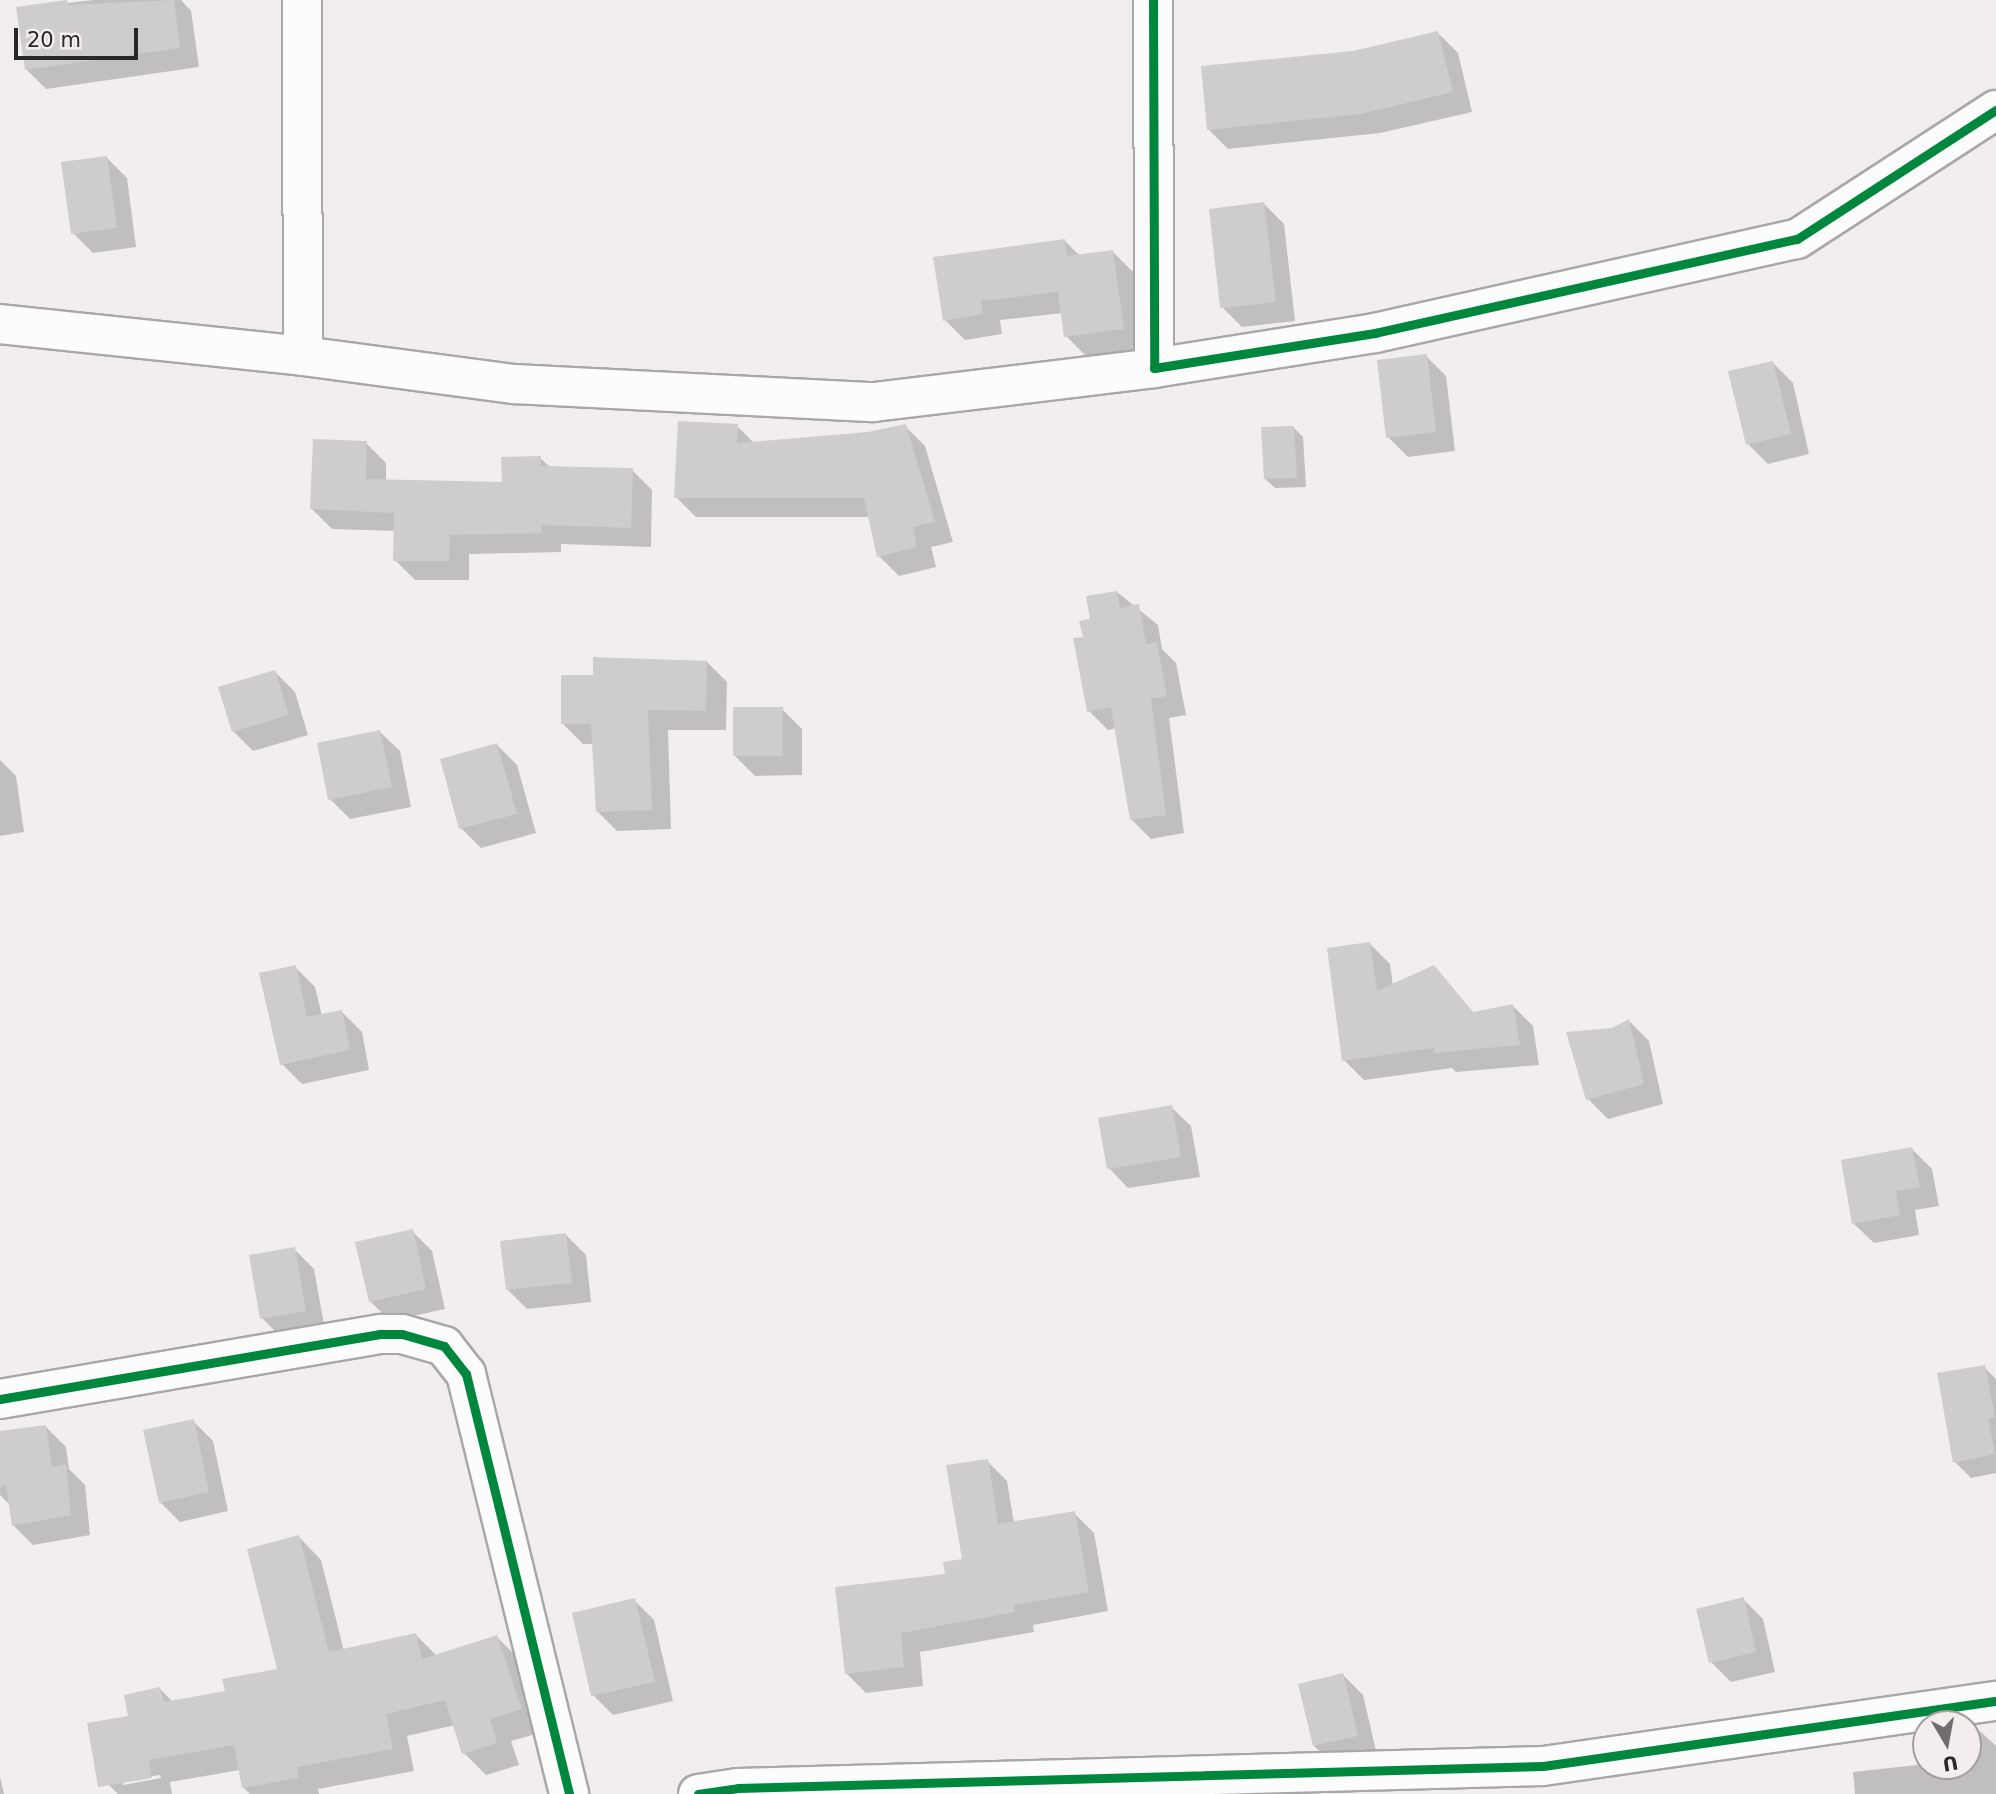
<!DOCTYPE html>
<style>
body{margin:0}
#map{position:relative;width:1996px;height:1794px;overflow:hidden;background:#f2eeee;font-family:"DejaVu Sans",sans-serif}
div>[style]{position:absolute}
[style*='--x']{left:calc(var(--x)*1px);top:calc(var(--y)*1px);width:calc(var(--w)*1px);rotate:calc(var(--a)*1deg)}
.shadow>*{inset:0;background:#0003}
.building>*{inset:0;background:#cecccc}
.roads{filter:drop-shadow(2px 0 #a9a7a7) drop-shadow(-2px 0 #a9a7a7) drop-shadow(0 2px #a9a7a7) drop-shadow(0 -2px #a9a7a7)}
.minor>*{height:38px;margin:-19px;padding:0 19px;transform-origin:19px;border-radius:19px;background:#fdfcfc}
.cycleway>*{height:9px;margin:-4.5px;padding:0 4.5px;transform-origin:4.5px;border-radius:4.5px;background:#00873e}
span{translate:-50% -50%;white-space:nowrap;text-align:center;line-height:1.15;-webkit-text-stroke:7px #f3eded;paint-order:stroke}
.north{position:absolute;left:1912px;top:1710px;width:70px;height:70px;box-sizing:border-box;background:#f3eded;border:2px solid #a29e9e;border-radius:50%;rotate:170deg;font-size:19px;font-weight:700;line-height:28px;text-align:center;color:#292727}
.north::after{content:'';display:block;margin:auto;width:24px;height:32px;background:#6f6d6d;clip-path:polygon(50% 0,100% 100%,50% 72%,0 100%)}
.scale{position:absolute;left:14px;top:28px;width:124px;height:32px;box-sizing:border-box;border:4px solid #292727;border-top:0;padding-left:9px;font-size:21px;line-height:24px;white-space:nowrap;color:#292727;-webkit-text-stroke:5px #f3eded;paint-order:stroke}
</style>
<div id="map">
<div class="shadow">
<i style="clip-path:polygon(93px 0,181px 0,191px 11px,199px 67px,46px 89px,26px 69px,18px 9px)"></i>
<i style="clip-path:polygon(1438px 33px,1458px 53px,1472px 112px,1380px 133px,1228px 149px,1208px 129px)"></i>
<i style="clip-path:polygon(107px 158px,127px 178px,136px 247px,93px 253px,73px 233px)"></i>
<i style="clip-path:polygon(1264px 204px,1284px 224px,1295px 321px,1242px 327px,1222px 307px)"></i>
<i style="clip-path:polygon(1065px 241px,1080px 256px,1113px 252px,1133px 272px,1143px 348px,1086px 356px,1066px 336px,1063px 313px,1000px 320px,1002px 334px,965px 340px,945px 320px)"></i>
<i style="clip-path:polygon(1426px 356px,1446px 376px,1455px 451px,1408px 457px,1388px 437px)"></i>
<i style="clip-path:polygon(1773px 363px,1793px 383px,1809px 454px,1768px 464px,1748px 444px)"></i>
<i style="clip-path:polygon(737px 426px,754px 443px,868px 434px,905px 426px,925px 446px,953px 542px,931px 547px,936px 567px,899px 576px,879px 556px,870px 517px,696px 517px,676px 497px)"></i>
<i style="clip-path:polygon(1293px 427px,1303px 437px,1306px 487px,1275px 488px,1265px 479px)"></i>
<i style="clip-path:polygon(366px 443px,386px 463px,386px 481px,503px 484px,540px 458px,551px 468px,632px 470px,652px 490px,651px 547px,561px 544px,561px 552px,469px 554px,469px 580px,415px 580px,395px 560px,396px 531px,332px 529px,312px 509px)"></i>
<i style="clip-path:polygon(1117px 592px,1158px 625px,1162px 649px,1176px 663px,1186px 715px,1169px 718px,1184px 833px,1151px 839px,1132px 820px,1116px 728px,1108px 730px,1089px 711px,1085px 638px,1092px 621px)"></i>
<i style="clip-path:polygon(707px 662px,727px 682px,726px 730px,668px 730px,671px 829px,617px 831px,597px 811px,594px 744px,583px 744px,563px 724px,595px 677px)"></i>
<i style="clip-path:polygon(275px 672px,295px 692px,308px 735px,253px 751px,233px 731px)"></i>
<i style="clip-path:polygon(782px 709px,802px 729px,802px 775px,755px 776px,735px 756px)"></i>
<i style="clip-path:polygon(380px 732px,400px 751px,411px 807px,350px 819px,330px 799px)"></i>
<i style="clip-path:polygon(497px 745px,517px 765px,536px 833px,481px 848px,461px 828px)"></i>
<i style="clip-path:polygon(0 760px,16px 776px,24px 832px,0 836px)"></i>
<i style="clip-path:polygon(1370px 944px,1390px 964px,1393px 986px,1433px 967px,1475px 1014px,1513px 1006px,1533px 1026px,1539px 1065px,1456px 1072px,1452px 1068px,1364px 1080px,1344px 1060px)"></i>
<i style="clip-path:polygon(295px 967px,315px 987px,322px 1016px,342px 1012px,362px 1032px,369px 1070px,302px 1084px,282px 1064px)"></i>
<i style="clip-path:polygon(1629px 1021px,1649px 1041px,1663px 1104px,1608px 1119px,1588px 1099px,1612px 1030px)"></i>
<i style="clip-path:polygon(1171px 1107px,1191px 1126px,1200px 1177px,1128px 1188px,1109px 1168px)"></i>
<i style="clip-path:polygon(1912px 1149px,1932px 1169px,1939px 1206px,1915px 1210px,1919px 1235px,1874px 1243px,1854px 1224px)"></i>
<i style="clip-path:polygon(412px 1231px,432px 1251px,445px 1309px,390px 1321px,370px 1301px)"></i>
<i style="clip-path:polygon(566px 1235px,586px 1255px,591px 1302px,527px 1309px,507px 1289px)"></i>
<i style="clip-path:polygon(294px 1249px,314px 1269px,325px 1330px,282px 1338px,262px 1318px)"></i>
<i style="clip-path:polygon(1984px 1367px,1996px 1379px,1996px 1473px,1971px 1478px,1955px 1462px)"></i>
<i style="clip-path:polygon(193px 1421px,213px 1441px,228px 1511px,180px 1522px,160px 1502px)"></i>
<i style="clip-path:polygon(46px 1427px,66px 1447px,69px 1469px,85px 1485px,90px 1535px,33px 1545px,13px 1525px,11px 1506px,0 1495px,0 1433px)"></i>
<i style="clip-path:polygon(987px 1461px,1007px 1481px,1014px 1523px,1074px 1513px,1094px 1533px,1108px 1611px,1033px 1625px,1034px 1632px,920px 1652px,923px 1686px,866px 1693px,846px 1673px,964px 1560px)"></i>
<i style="clip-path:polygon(evenodd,299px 1537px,321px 1560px,344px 1651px,415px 1634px,437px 1656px,497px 1637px,519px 1659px,543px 1732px,511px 1741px,519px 1765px,486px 1775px,464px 1753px,455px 1725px,407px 1736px,414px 1771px,318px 1789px,319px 1794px,250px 1794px,243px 1787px,240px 1770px,170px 1782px,172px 1794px,118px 1794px,109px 1785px,130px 1717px,160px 1689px,173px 1702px,227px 1693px,279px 1670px,299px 1537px,160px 1775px,161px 1778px,123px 1785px,123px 1781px,160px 1775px)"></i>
<i style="clip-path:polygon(1743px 1599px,1763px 1619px,1775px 1672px,1731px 1682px,1711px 1662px)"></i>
<i style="clip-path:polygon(634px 1600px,654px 1620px,673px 1701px,613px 1715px,593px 1695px)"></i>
<i style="clip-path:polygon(1343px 1675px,1363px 1695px,1377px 1755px,1334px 1765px,1314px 1746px)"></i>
<i style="clip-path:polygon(1981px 1732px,1996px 1746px,1996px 1794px,1855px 1794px,1853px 1772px,1926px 1764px,1968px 1766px,1968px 1734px)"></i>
<i style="clip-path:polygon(0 1777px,4px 1794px,0 1794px)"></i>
</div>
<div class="building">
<i style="clip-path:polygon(67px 0,68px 5px,174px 0,180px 48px,25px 70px,16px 7px)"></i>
<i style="clip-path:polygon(1438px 31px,1453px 92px,1360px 114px,1207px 130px,1201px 66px,1353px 51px)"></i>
<i style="clip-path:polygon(107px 156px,117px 228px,71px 234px,61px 162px)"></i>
<i style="clip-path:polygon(1264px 202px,1276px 302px,1220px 308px,1209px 209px)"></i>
<i style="clip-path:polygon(1065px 239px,1067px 256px,1113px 250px,1124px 329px,1064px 337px,1058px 292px,981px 301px,983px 314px,943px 321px,933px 257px)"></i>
<i style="clip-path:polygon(1427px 354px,1436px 432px,1386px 438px,1377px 360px)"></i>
<i style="clip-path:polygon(1773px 361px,1791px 434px,1746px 445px,1728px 371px)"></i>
<i style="clip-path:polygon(678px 421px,738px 424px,737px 443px,868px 432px,906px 424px,935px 522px,913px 527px,917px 547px,877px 557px,864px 498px,674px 498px)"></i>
<i style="clip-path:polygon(1294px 426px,1297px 478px,1264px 479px,1261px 427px)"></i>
<i style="clip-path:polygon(313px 439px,367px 441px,366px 479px,502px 482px,501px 457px,541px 456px,541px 466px,633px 468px,631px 528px,541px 525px,542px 533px,450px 535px,449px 561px,393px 561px,394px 513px,310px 509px)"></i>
<i style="clip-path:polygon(1117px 591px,1120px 608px,1139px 604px,1146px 644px,1157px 642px,1167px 696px,1151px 699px,1166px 815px,1130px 820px,1111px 707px,1087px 712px,1073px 638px,1083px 637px,1079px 621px,1090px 619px,1086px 596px)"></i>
<i style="clip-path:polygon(593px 657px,707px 661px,706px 711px,648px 710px,652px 810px,596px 812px,591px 724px,561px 724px,561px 675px,593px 675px)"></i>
<i style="clip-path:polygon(275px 670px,289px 715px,232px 732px,218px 687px)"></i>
<i style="clip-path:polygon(733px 707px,783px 707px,783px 756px,733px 756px)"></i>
<i style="clip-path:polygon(380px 730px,392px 787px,328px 800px,317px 743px)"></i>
<i style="clip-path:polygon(497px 743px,517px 814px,459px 829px,440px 759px)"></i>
<i style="clip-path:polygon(1370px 942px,1377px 991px,1434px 965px,1473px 1012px,1513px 1004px,1520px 1045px,1434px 1053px,1434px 1048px,1342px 1061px,1327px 948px)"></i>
<i style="clip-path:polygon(296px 965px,307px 1017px,342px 1010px,350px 1050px,280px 1065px,259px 973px)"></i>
<i style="clip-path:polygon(1629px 1019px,1644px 1084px,1586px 1100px,1566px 1032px,1612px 1028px)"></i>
<i style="clip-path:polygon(1172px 1105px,1181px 1157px,1107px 1169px,1098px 1118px)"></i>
<i style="clip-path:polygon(1912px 1147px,1920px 1187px,1896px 1191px,1900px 1215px,1852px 1224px,1841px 1160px)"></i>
<i style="clip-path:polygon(413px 1229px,426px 1289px,369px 1302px,355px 1242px)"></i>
<i style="clip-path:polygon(566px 1233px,572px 1283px,506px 1290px,500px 1241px)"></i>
<i style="clip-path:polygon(295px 1247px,306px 1311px,260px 1319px,249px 1255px)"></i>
<i style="clip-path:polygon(1985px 1365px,1995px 1417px,1988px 1418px,1995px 1454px,1953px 1463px,1937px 1373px)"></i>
<i style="clip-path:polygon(194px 1419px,209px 1492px,159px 1503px,143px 1430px)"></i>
<i style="clip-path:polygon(46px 1425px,52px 1467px,66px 1464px,71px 1515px,12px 1526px,6px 1485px,0 1487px,0 1431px)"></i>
<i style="clip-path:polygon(988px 1459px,998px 1524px,1075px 1511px,1089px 1592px,1014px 1605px,1015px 1612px,901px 1633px,904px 1667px,845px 1674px,835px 1587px,945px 1574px,943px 1562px,962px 1559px,946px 1465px)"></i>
<i style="clip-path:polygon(299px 1535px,329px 1652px,416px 1633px,422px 1659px,497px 1635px,522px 1709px,490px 1719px,497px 1743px,462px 1754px,445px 1700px,386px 1714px,393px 1749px,297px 1767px,299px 1778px,242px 1788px,234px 1745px,149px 1760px,152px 1778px,98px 1787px,87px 1723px,128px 1716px,124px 1695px,160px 1687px,164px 1702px,225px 1691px,222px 1679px,277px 1669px,247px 1549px)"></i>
<i style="clip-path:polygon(1744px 1597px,1756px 1652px,1709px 1663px,1696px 1609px)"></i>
<i style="clip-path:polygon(635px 1598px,655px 1682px,591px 1696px,572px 1613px)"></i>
<i style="clip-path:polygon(1343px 1673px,1358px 1736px,1313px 1746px,1298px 1684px)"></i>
</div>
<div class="roads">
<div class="minor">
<i style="--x:1153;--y:0;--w:368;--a:89.8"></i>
<i style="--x:1154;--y:368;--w:224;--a:-9"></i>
<i style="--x:1375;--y:333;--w:432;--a:-12.6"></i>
<i style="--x:1797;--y:239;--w:237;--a:-33"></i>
<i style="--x:0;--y:324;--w:305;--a:6"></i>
<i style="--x:303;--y:356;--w:356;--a:-90.2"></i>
<i style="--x:303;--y:356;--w:213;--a:7.6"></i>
<i style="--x:514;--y:384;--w:360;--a:2.9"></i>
<i style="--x:874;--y:402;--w:282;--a:-6.9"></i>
<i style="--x:0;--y:1399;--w:387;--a:-9.7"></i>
<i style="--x:381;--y:1334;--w:21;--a:0"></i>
<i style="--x:402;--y:1334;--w:44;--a:15.9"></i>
<i style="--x:444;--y:1346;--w:36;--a:52"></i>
<i style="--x:466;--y:1374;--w:432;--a:76.2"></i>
<i style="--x:698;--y:1794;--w:40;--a:-8.5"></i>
<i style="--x:738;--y:1788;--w:805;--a:-1.57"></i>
<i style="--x:1543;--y:1766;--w:458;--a:-8.2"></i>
</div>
</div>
<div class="cycleway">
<i style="--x:1153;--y:0;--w:368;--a:89.8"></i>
<i style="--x:1154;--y:368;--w:224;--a:-9"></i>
<i style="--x:1375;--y:333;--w:432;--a:-12.6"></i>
<i style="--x:1797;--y:239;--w:237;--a:-33"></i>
<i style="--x:0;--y:1399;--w:387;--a:-9.7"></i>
<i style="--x:381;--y:1334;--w:21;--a:0"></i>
<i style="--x:402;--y:1334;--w:44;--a:15.9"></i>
<i style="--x:444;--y:1346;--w:36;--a:52"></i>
<i style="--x:466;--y:1374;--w:432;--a:76.2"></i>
<i style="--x:698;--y:1794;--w:40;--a:-8.5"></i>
<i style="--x:738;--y:1788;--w:805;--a:-1.57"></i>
<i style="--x:1543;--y:1766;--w:458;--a:-8.2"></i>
</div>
<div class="north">U</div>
<div class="scale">20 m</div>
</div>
